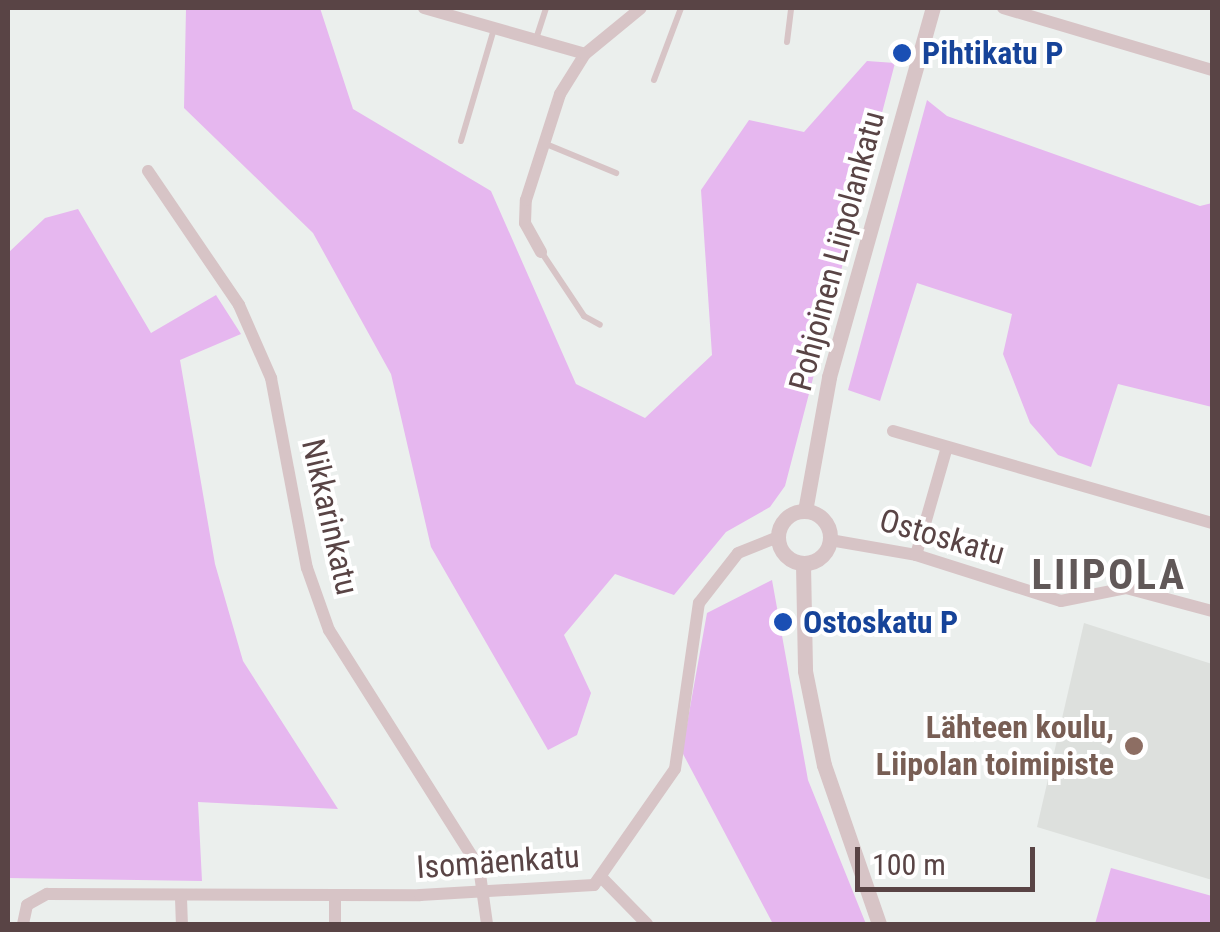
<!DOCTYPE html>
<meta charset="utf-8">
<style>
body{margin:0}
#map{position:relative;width:1220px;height:932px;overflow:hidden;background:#ebefed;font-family:"Roboto Condensed",sans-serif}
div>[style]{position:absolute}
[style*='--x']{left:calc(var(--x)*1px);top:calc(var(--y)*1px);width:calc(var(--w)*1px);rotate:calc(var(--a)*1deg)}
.education>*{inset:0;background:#dde0dd}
.green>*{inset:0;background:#e6b7ef}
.service>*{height:6px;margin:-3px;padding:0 3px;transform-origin:3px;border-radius:3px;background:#d7c4c6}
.minor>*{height:12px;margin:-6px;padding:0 6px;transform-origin:6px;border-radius:6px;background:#d7c4c6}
.tertiary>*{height:15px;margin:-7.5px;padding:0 7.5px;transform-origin:7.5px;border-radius:7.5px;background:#d7c4c6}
.tertiary>.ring{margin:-7.5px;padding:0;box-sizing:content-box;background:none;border:15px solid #d7c4c6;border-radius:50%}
.dots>*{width:28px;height:28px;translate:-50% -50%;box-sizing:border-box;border:5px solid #fff;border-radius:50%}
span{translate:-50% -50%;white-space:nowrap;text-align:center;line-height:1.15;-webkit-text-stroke:8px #fff;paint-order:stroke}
.transit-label{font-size:32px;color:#164399;font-weight:700}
.left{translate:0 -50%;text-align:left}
.street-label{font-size:32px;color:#594445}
.education-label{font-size:32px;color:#785e54;font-weight:700}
.right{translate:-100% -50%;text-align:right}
.district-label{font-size:42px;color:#615858;font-weight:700;letter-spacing:2.5px}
.frame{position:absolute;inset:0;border:10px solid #594445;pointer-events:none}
.scale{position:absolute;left:855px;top:847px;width:180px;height:45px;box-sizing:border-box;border:5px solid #594445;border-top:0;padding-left:12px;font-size:30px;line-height:35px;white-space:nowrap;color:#594445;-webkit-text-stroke:8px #fff;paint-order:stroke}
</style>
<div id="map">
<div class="education">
<i style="clip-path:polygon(1084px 623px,1212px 664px,1212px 880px,1037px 827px)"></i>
</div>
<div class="green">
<i style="clip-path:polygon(186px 8px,320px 8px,353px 109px,491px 191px,576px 384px,645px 418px,712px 355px,701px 190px,749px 120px,804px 132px,867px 61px,895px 63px,785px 486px,770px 507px,726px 532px,674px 595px,615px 574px,564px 635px,591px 693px,577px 735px,548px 750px,431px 547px,391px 374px,313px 233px,184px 108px)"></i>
<i style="clip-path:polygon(927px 100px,947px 116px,1200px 206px,1212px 203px,1212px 407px,1118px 384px,1091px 467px,1058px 455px,1030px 423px,1003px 354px,1012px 314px,917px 283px,880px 401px,848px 390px)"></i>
<i style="clip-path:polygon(78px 209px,151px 333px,216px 295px,241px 334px,180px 360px,215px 564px,243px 661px,338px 809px,198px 802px,202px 881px,8px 878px,8px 253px,45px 218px)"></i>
<i style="clip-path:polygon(772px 580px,808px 780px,866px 924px,773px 924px,682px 752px,707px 613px)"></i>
<i style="clip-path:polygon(1111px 868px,1212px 896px,1212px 924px,1095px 924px)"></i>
</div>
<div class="service">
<i style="--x:536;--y:39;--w:33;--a:-72"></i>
<i style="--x:787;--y:42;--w:34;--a:-83"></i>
<i style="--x:654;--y:80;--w:77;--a:-69.4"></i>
<i style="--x:461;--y:141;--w:117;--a:-73.6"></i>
<i style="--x:546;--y:144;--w:76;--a:22.5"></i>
<i style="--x:542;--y:253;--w:76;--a:56.3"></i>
<i style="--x:584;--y:316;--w:18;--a:29"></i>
</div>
<div class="minor">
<i style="--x:424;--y:8;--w:167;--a:15.9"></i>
<i style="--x:1003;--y:8;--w:218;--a:16.5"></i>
<i style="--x:148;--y:171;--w:162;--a:55.8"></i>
<i style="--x:239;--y:305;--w:80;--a:66.3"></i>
<i style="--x:271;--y:378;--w:193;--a:79.3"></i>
<i style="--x:307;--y:568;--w:66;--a:70.5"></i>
<i style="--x:329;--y:630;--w:280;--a:57.7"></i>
<i style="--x:479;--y:867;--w:58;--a:82"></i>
<i style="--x:541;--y:252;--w:33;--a:-119"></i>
<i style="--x:525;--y:223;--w:23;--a:-88"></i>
<i style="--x:526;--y:200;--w:111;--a:-72.2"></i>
<i style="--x:560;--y:94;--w:47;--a:-58"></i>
<i style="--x:585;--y:54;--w:72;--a:-39.4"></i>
<i style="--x:893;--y:431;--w:332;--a:16.1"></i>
<i style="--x:830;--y:540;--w:87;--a:9.9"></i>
<i style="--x:916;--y:555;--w:152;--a:17.6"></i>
<i style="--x:1061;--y:601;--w:66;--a:-11.3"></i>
<i style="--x:1126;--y:588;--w:89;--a:15"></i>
<i style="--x:916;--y:555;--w:112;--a:-74"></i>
<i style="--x:603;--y:879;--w:63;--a:45.6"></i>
<i style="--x:335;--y:896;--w:28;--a:90"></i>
<i style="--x:181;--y:898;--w:26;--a:88"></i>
<i style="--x:23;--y:924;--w:19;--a:-78"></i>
<i style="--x:27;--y:905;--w:23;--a:-29"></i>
<i style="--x:47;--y:894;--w:373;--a:0.2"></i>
<i style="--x:420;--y:895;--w:174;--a:-3.3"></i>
<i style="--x:594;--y:885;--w:141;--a:-55.1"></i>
<i style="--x:675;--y:769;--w:168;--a:-81.8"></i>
<i style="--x:699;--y:603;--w:63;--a:-52"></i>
<i style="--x:738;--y:553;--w:43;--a:-21.8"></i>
</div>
<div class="tertiary">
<i style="--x:805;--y:511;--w:136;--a:-79.8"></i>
<i style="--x:829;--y:377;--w:383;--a:-74.3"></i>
<i class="ring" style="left:778px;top:511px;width:37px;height:37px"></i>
<i style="--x:803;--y:564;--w:107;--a:88.9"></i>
<i style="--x:805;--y:671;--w:96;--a:78.6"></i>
<i style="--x:824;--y:765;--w:168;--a:70.9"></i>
</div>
<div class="dots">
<i style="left:902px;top:53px;background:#1a4fb4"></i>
<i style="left:783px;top:622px;background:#1a4fb4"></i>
<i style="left:1134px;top:746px;background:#8d6e63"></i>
</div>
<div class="transit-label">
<span class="left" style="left:922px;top:53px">Pihtikatu P</span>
<span class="left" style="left:803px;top:622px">Ostoskatu P</span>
</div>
<div class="street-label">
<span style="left:837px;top:251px;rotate:-75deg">Pohjoinen Liipolankatu</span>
<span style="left:330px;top:517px;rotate:77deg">Nikkarinkatu</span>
<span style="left:942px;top:537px;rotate:16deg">Ostoskatu</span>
<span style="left:498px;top:862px;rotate:-4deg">Isomäenkatu</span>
</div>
<div class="education-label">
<span class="right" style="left:1114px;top:746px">Lähteen koulu,<br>Liipolan toimipiste</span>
</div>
<div class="district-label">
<span style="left:1109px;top:575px">LIIPOLA</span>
</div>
<div class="frame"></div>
<div class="scale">100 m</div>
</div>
